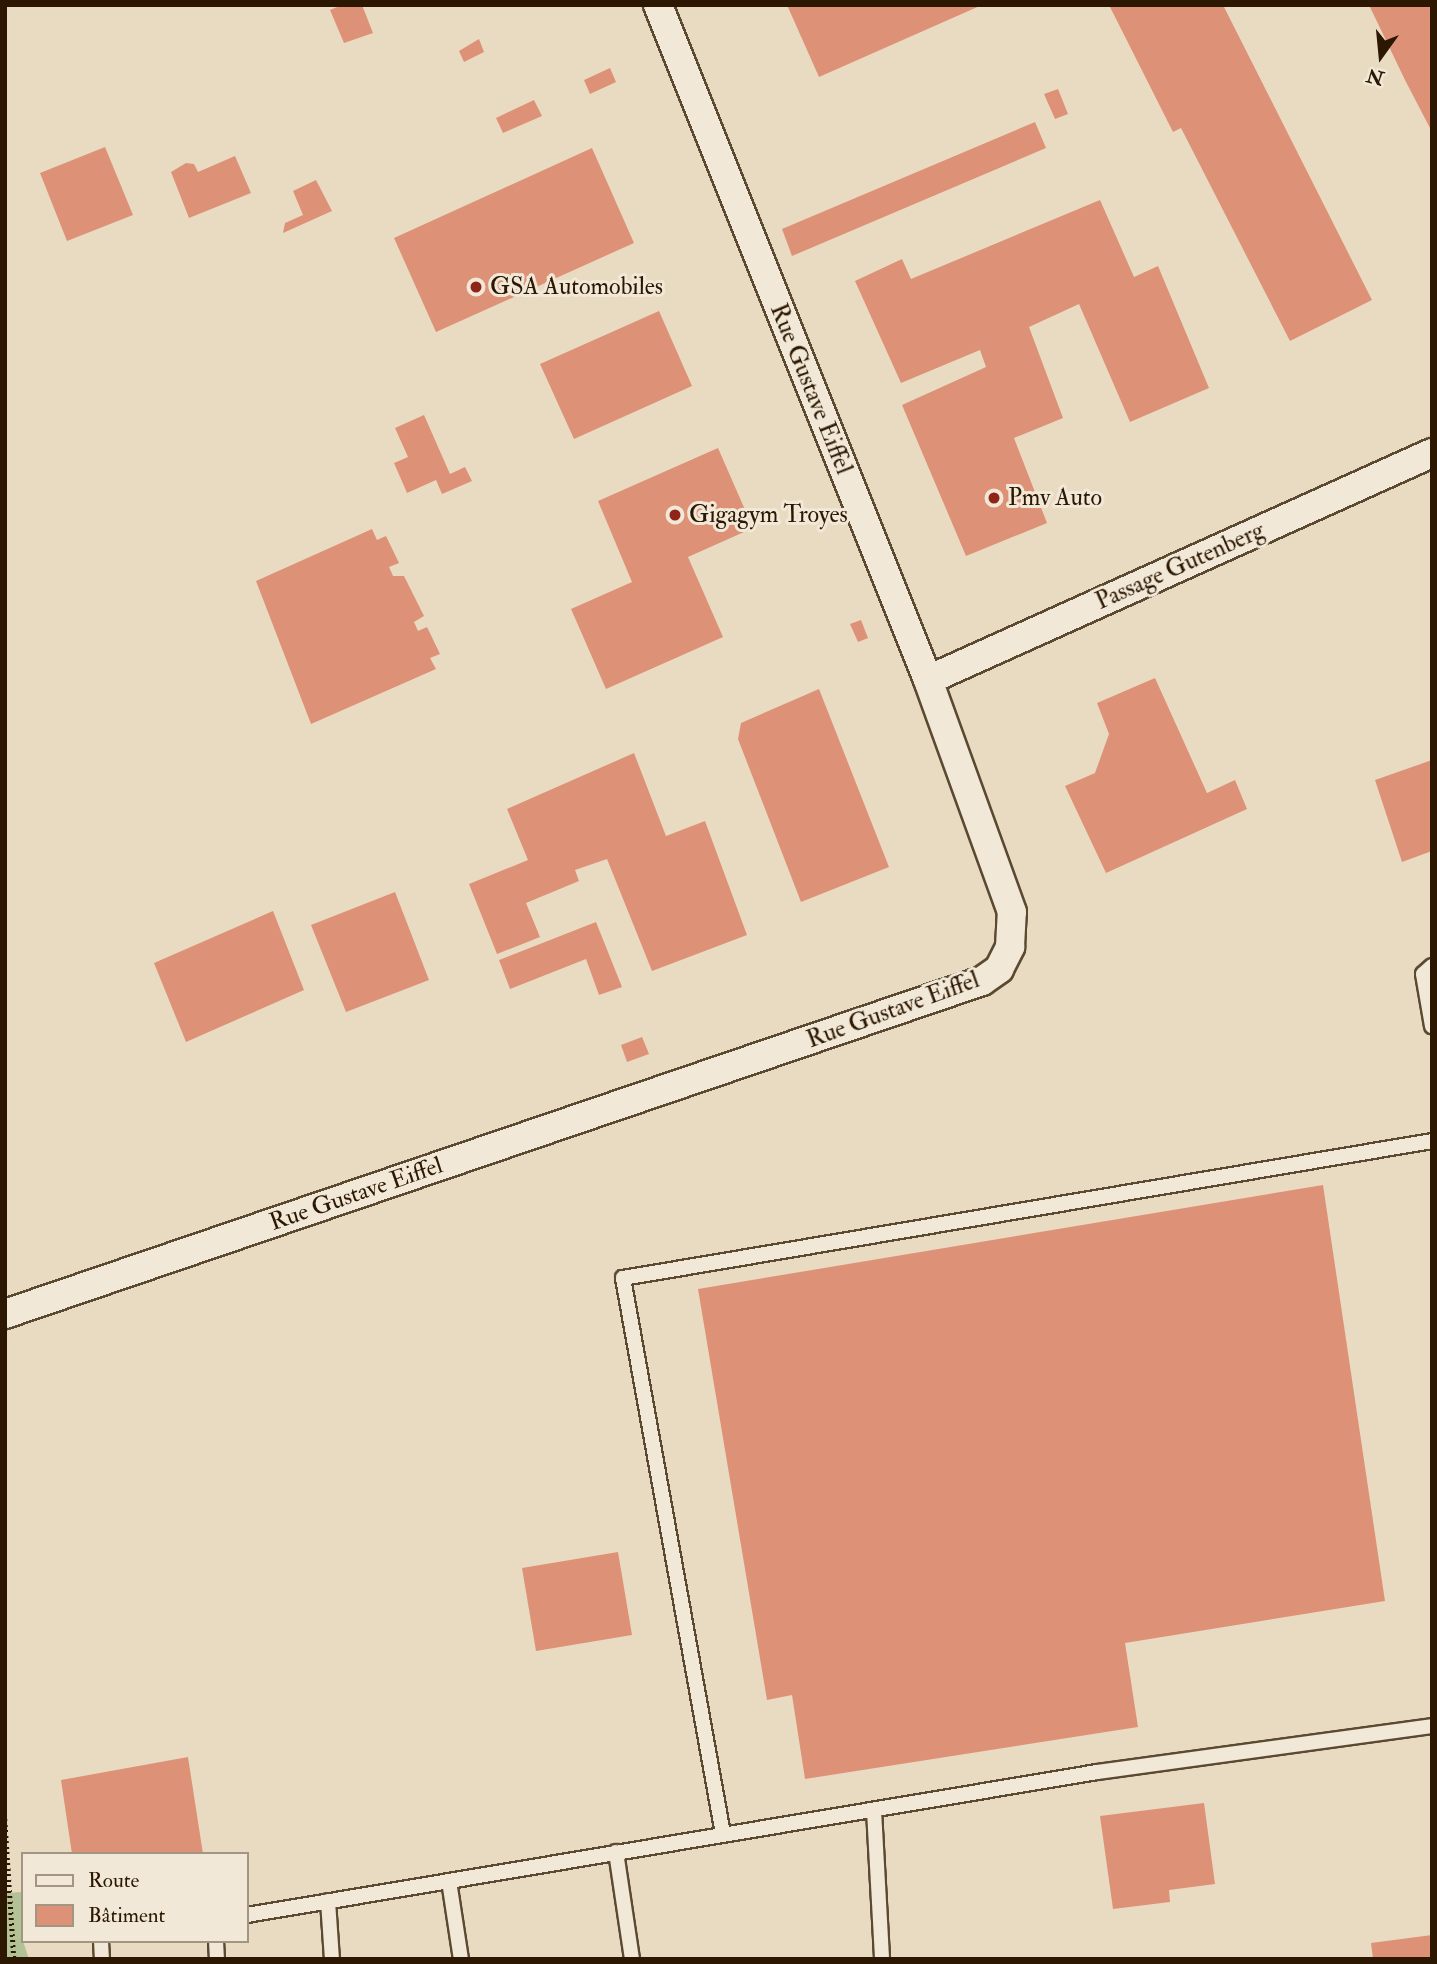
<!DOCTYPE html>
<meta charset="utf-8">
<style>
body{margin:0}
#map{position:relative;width:1437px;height:1964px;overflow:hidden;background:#e9dbc1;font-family:"IM FELL Double Pica",serif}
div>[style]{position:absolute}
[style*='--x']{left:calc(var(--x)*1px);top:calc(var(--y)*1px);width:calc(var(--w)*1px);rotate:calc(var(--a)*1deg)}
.green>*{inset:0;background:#b2c196}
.building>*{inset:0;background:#dd9277}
.path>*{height:4.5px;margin-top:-2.25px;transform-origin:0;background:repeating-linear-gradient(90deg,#2c1802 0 2px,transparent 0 5.5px)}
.roads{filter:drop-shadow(2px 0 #5b4932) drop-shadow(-2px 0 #5b4932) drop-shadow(0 2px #5b4932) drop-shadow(0 -2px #5b4932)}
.service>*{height:14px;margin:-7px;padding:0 7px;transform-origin:7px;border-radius:7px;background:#f1e8d7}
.minor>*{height:28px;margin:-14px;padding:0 14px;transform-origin:14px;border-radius:14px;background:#f1e8d7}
.dots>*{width:19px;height:19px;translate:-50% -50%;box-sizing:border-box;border:4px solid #f1e8d7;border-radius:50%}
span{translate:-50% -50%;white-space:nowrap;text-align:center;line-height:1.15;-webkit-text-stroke:6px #f1e8d7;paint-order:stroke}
.poi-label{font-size:24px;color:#2c1802}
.left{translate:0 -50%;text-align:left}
.street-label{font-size:24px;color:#2c1802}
.frame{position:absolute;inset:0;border:7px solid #2c1802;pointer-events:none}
.legend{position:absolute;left:21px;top:1852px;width:228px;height:91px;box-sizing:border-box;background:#f1e8d7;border:2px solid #a29582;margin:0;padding:9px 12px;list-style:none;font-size:21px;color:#2c1802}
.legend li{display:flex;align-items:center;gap:14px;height:35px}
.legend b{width:35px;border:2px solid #a29582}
.north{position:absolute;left:1346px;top:21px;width:70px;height:70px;-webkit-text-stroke:5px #f1e8d7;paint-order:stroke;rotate:195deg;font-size:19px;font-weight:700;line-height:28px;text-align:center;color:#2c1802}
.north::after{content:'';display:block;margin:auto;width:24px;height:32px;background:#2c1802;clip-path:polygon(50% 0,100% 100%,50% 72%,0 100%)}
</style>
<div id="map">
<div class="green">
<i style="clip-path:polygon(22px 1892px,23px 1941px,29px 1959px,5px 1959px,5px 1893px)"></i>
</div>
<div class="building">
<i style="clip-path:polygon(342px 5px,362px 5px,373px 33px,344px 43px,330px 10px)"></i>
<i style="clip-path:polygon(787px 5px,982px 5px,819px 77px)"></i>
<i style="clip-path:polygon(1109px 5px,1223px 5px,1372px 300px,1290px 341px,1181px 128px,1173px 132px)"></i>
<i style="clip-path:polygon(1369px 5px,1432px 5px,1432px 132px,1405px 80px)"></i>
<i style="clip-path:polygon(479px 39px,484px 52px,464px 62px,459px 51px)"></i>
<i style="clip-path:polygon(610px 68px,616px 82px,590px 94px,584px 80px)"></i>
<i style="clip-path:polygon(1058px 89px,1068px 114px,1055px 119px,1044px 94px)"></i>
<i style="clip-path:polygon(534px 100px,542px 116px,503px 133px,496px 118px)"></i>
<i style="clip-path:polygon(1035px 122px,1046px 148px,792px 256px,782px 229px)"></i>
<i style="clip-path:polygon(105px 147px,133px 215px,67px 241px,40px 173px)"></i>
<i style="clip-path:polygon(592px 148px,634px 243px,436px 332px,394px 238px)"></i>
<i style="clip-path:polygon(235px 156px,251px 193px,189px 218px,171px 172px,186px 163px,194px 164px,198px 172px)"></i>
<i style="clip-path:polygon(316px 180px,332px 211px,283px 233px,285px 223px,303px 215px,293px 191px)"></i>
<i style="clip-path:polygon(1100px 200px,1134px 277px,1158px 266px,1209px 388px,1130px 422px,1079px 304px,1029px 327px,1063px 418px,1014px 438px,1047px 523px,966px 556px,902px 405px,986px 367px,980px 350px,901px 383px,855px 281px,902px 259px,911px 279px)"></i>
<i style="clip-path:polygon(659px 311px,692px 386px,574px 439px,540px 364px)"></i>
<i style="clip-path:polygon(424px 415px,450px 474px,465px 467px,472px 481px,442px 494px,436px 480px,407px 493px,394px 463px,408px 457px,395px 428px)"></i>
<i style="clip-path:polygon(718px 448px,753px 528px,688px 557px,723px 637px,606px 689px,571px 609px,632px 582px,598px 501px)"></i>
<i style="clip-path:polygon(372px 529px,377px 540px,386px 536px,399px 563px,389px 567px,393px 576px,404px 576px,424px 616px,414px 622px,418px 631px,427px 627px,440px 654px,430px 658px,436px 669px,311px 724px,256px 581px)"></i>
<i style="clip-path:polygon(861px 620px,868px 638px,858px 642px,850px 624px)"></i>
<i style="clip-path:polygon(1155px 678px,1207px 793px,1235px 780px,1247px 809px,1106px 873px,1065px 786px,1095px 773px,1109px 734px,1097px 703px)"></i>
<i style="clip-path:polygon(819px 689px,889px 867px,801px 902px,738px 739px,741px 723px)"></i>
<i style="clip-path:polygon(634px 753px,666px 836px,705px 821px,747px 935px,652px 971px,607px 859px,575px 870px,579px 881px,526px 903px,540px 937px,497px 954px,469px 884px,528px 860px,507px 809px)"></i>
<i style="clip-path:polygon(1432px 760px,1432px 851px,1402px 862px,1375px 780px)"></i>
<i style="clip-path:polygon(395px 892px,429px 980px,346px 1012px,311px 925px)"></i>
<i style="clip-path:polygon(273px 911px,304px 990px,186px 1042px,154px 963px)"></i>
<i style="clip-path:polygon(596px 922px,622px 987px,599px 995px,586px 959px,510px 989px,499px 960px)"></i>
<i style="clip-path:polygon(642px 1037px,649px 1054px,627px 1062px,621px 1045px)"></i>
<i style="clip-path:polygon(1323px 1185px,1385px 1601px,1125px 1643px,1138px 1727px,805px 1779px,792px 1695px,767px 1700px,698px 1289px)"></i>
<i style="clip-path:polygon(618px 1552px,632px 1635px,536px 1651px,522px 1568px)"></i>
<i style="clip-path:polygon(188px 1757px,203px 1854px,72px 1854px,61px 1780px)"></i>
<i style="clip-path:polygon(1204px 1803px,1215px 1884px,1169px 1890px,1170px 1902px,1113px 1909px,1100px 1816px)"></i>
<i style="clip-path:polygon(1432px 1935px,1432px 1959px,1373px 1959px,1371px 1943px)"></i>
</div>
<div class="path">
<i style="--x:5;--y:1819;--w:140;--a:86.3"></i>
</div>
<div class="roads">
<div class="service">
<i style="--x:1432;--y:966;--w:12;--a:138"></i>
<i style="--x:1423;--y:974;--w:53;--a:80.2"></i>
<i style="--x:874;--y:1810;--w:149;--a:86.9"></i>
<i style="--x:723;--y:1834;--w:565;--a:-100.2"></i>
<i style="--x:623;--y:1278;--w:821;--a:-9.61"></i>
<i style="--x:616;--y:1852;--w:108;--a:81.5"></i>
<i style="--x:449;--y:1881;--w:79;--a:81.3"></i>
<i style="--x:328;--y:1901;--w:58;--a:86.1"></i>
<i style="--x:247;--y:1915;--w:862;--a:-9.55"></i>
<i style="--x:1097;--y:1772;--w:338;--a:-7.8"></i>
<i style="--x:101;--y:1941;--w:18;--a:87"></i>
<i style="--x:216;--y:1941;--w:18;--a:87"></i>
</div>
<div class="minor">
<i style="--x:928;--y:680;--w:553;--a:-24.25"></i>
<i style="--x:5;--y:1314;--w:1032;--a:-18.82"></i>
<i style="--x:982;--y:981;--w:21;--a:-35"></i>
<i style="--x:999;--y:969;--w:25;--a:-63"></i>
<i style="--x:1010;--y:947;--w:35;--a:-87"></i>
<i style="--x:1012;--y:912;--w:247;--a:-109.9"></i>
<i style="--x:928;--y:680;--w:727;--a:-111.8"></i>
</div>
</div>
<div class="dots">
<i style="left:476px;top:287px;background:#8f2418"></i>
<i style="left:994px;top:498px;background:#8f2418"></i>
<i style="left:675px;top:515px;background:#8f2418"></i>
</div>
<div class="poi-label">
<span class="left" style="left:490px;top:287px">GSA Automobiles</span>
<span class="left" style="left:1008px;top:498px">Pmv Auto</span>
<span class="left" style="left:689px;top:515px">Gigagym Troyes</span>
</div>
<div class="street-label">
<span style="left:811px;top:389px;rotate:68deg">Rue Gustave Eiffel</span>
<span style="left:1180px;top:566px;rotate:-24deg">Passage Gutenberg</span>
<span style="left:893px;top:1010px;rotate:-20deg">Rue Gustave Eiffel</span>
<span style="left:356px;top:1194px;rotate:-19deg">Rue Gustave Eiffel</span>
</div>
<div class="frame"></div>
<ul class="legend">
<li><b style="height:9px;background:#f1e8d7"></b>Route</li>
<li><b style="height:19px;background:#dd9277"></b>Bâtiment</li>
</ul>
<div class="north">N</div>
</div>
